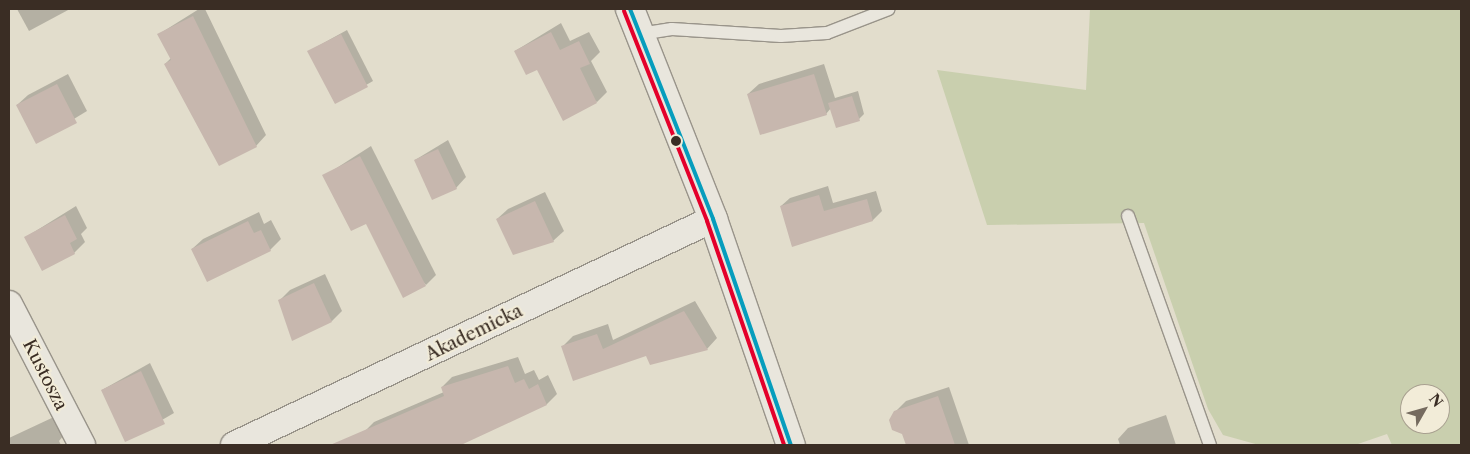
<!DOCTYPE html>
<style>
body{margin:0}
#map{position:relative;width:1470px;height:454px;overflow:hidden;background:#e2ddcc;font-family:"Libre Caslon Text",serif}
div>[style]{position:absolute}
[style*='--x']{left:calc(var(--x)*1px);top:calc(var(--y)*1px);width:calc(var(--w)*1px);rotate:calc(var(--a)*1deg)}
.green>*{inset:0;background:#c9cfae}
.shadow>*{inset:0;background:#0003}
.building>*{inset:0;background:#c7b7ae}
.roads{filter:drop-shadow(1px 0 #99948a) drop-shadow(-1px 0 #99948a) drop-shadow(0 1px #99948a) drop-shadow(0 -1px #99948a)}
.service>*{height:12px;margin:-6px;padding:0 6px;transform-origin:6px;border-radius:6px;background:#e9e6dd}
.minor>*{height:26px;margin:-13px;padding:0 13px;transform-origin:13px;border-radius:13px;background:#e9e6dd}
.tertiary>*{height:28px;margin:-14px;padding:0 14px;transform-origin:14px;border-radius:14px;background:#e9e6dd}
.bus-1>*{height:4px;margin:-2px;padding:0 2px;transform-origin:2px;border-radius:2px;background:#069dbd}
.bus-2>*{height:4px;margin:-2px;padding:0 2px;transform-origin:2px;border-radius:2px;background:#e4002b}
.dots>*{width:14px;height:14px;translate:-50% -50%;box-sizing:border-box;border:2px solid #f2ecd8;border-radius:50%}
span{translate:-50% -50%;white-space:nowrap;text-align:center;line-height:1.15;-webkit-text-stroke:4px #f2ecd8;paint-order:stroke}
.street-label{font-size:18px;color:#3a2d24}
.frame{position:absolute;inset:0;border:10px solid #3a2d24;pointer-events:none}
.north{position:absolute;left:1400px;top:384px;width:50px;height:50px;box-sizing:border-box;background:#f2ecd8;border:1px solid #a8a090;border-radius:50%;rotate:52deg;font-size:14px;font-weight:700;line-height:20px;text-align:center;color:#3a2d24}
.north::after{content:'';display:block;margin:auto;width:18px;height:22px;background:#756b5f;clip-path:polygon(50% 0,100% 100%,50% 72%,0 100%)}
</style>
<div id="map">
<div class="green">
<i style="clip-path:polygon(evenodd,1090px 9px,1461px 9px,1461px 445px,1392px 445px,1387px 434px,1355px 445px,1259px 445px,1223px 435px,1208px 409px,1144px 223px,987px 225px,937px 70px,1086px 90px,1090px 9px,1410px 394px,1440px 394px,1440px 424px,1410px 424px,1410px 394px)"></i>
</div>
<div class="shadow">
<i style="clip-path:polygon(17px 9px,70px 9px,29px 31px)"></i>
<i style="clip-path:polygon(199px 9px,205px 9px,266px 135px,256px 146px,165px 64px,171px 58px,159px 34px)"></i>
<i style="clip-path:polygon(732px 9px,756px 9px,755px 10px)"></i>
<i style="clip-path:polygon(561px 23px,570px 41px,589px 32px,600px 52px,591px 61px,607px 92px,597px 102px,515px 51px)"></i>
<i style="clip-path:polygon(347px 30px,373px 81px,335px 103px,309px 51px)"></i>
<i style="clip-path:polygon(824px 64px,835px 98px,858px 91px,864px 114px,859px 119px,831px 108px,826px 114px,748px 94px,759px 84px)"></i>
<i style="clip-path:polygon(68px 74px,87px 111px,36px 142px,17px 105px,28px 95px)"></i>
<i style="clip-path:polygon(448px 140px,466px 177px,456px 188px,415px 160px)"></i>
<i style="clip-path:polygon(371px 146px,436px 275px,426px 285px,324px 176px)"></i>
<i style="clip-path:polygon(828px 186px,833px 203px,876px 191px,882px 211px,873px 220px,792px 245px,781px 206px,790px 198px)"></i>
<i style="clip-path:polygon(545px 192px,564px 231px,553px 241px,497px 219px,508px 209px)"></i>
<i style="clip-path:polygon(76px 206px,87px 228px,81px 234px,85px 242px,74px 253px,26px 237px)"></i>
<i style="clip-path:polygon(259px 212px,264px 224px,271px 220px,281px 239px,270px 250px,192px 249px,203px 239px)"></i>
<i style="clip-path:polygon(325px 274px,342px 311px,332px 321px,280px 300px,290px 290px)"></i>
<i style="clip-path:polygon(695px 301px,717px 338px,707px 349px,646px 354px,563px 346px,573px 336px,608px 324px,613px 340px)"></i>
<i style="clip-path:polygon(518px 357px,525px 374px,534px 370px,539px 380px,548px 375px,557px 394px,547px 404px,459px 431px,434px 445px,370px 445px,364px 432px,374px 422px,444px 392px,442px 387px,452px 377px)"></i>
<i style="clip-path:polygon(150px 363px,174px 413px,126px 441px,102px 390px)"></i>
<i style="clip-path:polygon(949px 387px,969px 445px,907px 445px,895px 412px,906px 401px)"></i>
<i style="clip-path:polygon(1166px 415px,1176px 445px,1120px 445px,1118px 439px,1128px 428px)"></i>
<i style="clip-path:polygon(56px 416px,64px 435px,59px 441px,61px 445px,9px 445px,9px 438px)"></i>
</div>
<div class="building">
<i style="clip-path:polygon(193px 16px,257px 147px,219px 166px,164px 64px,171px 60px,157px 34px)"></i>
<i style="clip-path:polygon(551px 32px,560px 50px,579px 41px,590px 64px,580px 68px,597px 103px,563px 121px,537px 70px,526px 75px,514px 51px)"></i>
<i style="clip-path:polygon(341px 34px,368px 87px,335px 104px,307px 51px)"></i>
<i style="clip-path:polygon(814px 74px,827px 115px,760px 135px,747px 94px)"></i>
<i style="clip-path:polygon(57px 84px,77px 123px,36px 144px,16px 105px)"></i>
<i style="clip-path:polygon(852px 96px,860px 121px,836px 128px,828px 103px)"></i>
<i style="clip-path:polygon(438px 149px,457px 189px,432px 200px,414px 160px)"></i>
<i style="clip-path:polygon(360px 156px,426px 286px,403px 298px,366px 224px,351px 231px,322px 175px)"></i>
<i style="clip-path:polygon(819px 195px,824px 211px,867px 199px,873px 221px,792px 247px,780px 206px)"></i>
<i style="clip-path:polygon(535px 201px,554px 242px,513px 255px,496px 219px)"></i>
<i style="clip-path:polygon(65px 215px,77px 239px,70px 243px,75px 254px,42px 271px,24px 237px)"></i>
<i style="clip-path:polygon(248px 221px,254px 233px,261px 230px,271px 251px,207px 282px,191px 249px)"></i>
<i style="clip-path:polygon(314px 283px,332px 322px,292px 341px,278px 300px)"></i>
<i style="clip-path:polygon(684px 311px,708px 350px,650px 365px,646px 356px,573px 381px,561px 346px,597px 334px,603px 349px)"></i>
<i style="clip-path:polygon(508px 366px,515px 383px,524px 379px,529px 389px,538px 384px,547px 405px,461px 445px,330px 445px,444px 396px,441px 387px)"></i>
<i style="clip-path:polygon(141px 371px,165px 424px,125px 442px,101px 390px)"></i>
<i style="clip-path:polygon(938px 396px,955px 445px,906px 445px,902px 434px,892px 430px,889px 420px,894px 411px)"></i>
</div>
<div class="roads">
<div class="service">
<i style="--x:640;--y:34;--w:32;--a:-9"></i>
<i style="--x:672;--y:29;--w:109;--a:3.7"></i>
<i style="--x:781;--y:36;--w:46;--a:-3.7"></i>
<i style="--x:827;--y:33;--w:66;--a:-21.2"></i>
<i style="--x:1128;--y:216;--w:243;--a:70.3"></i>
</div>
<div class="minor">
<i style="--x:9;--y:304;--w:159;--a:62.6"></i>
<i style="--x:234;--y:445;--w:530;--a:-25.26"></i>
</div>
<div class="tertiary">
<i style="--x:630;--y:9;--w:226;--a:68.4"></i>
<i style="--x:713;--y:219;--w:239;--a:71"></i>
</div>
</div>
<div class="bus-1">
<i style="--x:630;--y:9;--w:226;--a:68.4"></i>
<i style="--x:713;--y:219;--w:239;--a:71"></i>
</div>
<div class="bus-2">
<i style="--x:624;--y:11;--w:226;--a:68.4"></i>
<i style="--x:707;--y:221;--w:237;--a:71"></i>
</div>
<div class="dots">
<i style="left:676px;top:141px;background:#3a2d24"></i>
</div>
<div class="street-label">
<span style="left:474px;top:333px;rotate:-26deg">Akademicka</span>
<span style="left:45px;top:375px;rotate:63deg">Kustosza</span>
</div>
<div class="frame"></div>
<div class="north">N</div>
</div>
